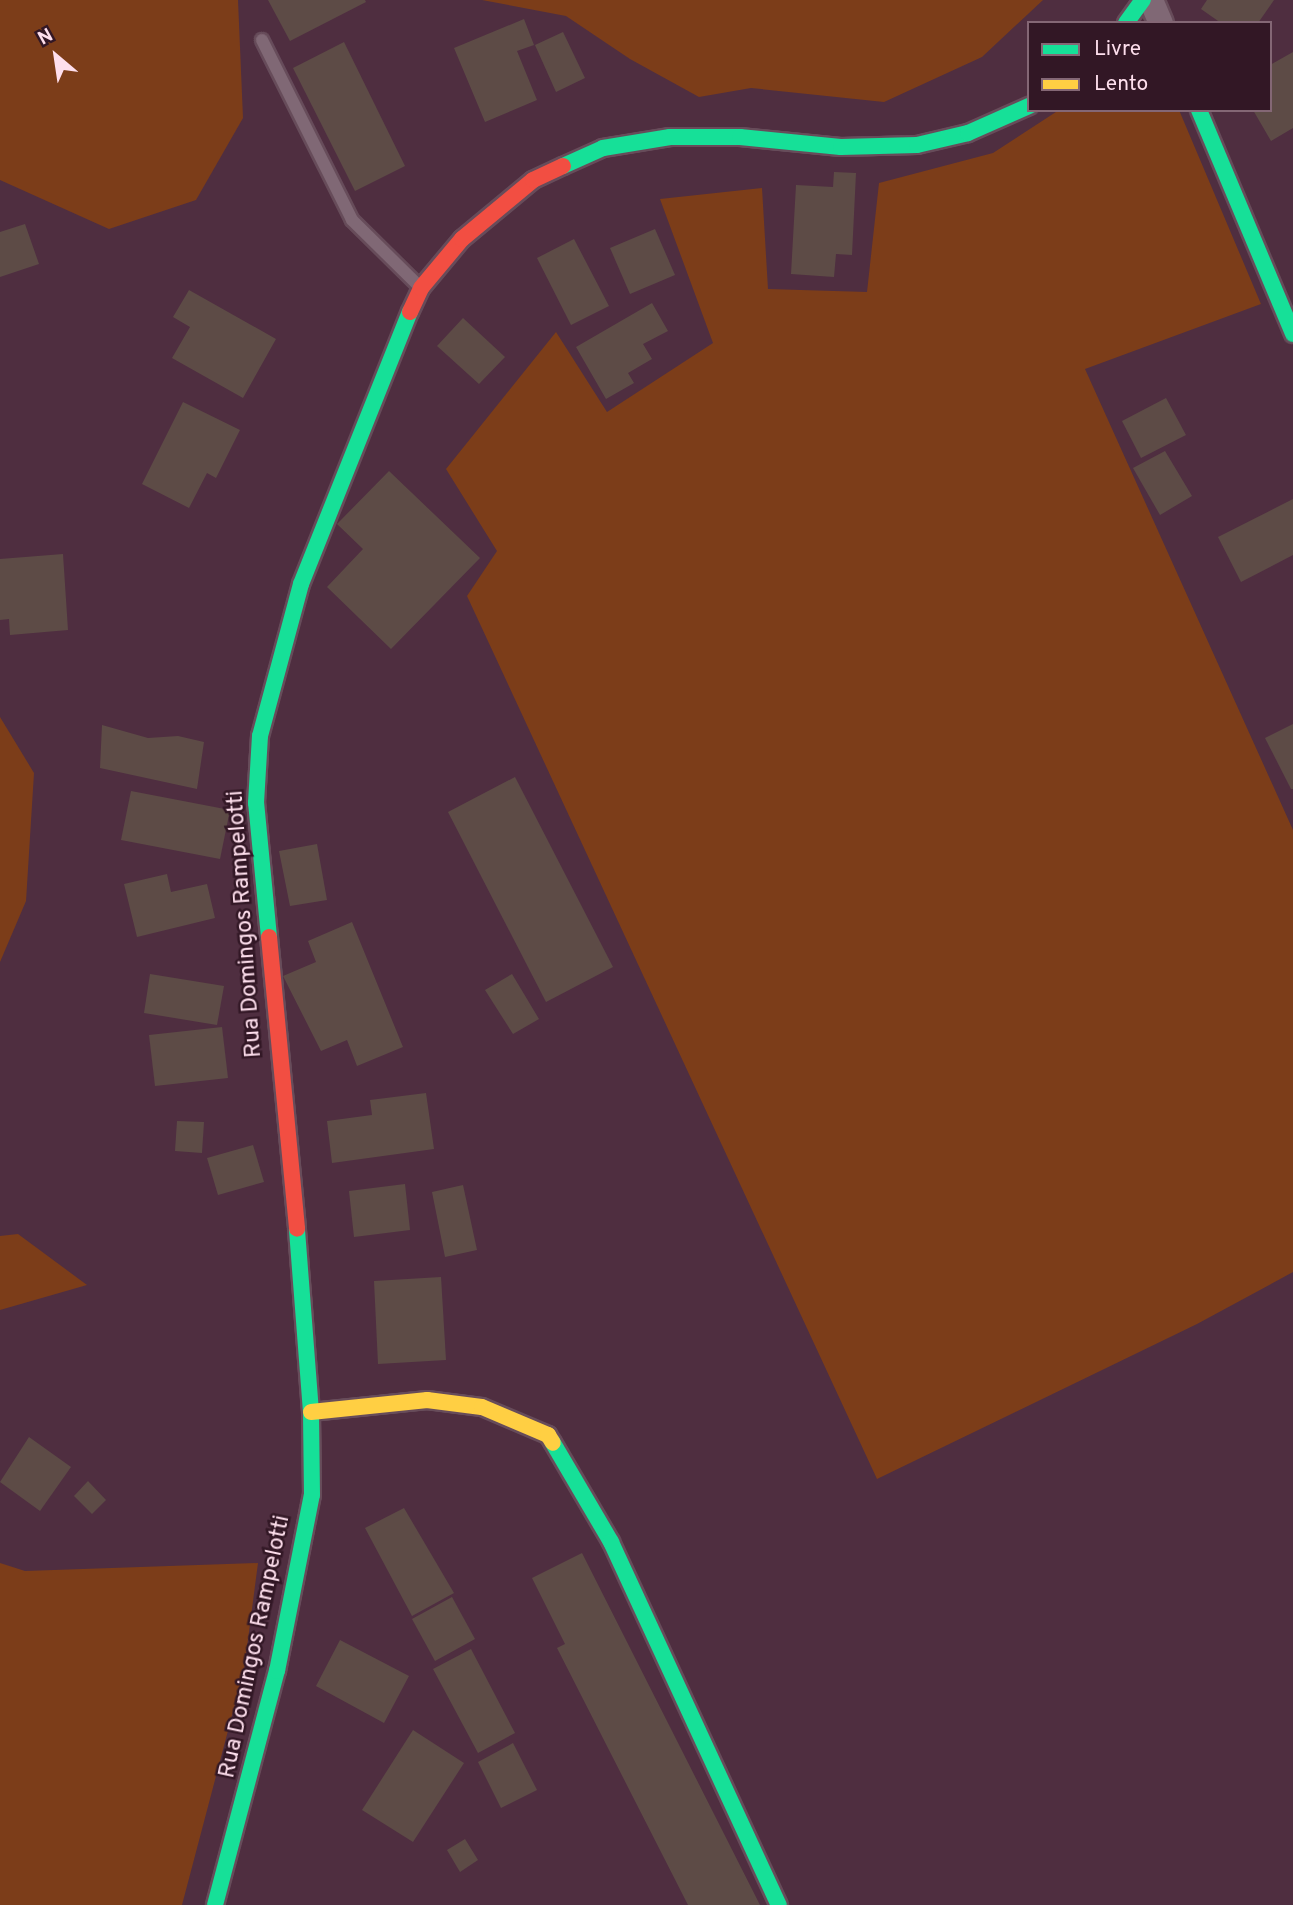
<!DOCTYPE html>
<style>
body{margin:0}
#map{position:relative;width:1293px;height:1905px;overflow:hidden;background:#4f2e40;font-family:Overpass,sans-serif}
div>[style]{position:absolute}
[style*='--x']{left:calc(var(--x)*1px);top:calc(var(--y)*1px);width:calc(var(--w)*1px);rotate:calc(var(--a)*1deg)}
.green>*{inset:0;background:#7c3d19}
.building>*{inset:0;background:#5d4b46}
.roads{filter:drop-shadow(2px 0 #674c5a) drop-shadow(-2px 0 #674c5a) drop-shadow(0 2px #674c5a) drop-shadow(0 -2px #674c5a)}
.lane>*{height:12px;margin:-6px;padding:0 6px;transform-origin:6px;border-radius:6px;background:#806875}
.street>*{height:24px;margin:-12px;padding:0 12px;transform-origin:12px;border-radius:12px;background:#806875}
.fast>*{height:16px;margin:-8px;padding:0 8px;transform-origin:8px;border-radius:8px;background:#16e098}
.slow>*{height:16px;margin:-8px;padding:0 8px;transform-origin:8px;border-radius:8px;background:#ffcf43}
.jam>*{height:16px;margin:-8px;padding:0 8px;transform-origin:8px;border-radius:8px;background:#f24e42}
span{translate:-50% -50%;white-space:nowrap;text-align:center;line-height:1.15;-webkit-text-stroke:5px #321725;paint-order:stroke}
.street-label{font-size:23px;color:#fedfed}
.legend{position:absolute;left:1027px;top:21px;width:245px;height:91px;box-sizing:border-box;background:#321725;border:2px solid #846775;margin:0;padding:9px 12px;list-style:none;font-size:21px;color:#fedfed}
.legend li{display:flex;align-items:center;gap:14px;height:35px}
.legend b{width:35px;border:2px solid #846775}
.north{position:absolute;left:21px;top:21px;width:70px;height:70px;-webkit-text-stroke:5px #321725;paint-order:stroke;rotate:331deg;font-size:19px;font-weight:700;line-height:28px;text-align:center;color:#fedfed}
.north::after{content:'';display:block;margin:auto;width:24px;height:32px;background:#fedfed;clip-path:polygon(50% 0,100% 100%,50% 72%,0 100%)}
</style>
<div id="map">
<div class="green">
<i style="clip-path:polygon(0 0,238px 0,243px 118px,196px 200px,109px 229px,0 180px)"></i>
<i style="clip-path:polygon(482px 0,1043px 0,982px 57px,884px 102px,751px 88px,699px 97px,630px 59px,566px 16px)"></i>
<i style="clip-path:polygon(1059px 110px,1179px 110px,1261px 304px,1085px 369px,1293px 830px,1293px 1272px,1197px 1324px,877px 1479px,467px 596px,497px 551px,446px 469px,556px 332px,607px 412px,713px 343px,660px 199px,762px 188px,768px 289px,867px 292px,879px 183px,993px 153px)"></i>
<i style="clip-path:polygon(0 717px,34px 773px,26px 901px,0 962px)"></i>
<i style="clip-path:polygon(18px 1234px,87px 1285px,0 1310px,0 1236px)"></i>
<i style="clip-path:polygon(0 1563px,25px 1571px,258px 1563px,244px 1670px,182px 1905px,0 1905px)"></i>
</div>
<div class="building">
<i style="clip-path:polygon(268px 0,365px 0,366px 2px,290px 41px)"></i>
<i style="clip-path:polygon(1207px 0,1274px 0,1258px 23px,1221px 23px,1201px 9px)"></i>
<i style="clip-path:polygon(524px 19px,534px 45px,517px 51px,537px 100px,485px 122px,454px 48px)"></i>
<i style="clip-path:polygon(563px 32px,585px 78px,556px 92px,535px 45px)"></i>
<i style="clip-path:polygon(344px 42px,405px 166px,355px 191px,293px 68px)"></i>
<i style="clip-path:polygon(1293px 52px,1293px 128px,1271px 141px,1253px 110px,1270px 110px,1270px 65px)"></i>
<i style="clip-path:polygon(834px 172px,856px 173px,852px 255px,836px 254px,834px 277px,791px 274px,796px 185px,833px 187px)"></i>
<i style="clip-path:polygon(25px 224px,39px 264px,0 277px,0 232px)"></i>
<i style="clip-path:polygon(655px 229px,675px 275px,630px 294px,610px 248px)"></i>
<i style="clip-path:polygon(574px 239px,609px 306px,571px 325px,537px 258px)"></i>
<i style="clip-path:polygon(189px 290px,276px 339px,243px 398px,172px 358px,190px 327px,173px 317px)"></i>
<i style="clip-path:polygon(652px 303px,668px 331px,643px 344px,652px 359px,628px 373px,634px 383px,606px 399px,576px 347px)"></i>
<i style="clip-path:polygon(463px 318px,505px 357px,479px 384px,437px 346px)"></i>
<i style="clip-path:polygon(1166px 398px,1186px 435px,1141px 458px,1122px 421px)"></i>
<i style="clip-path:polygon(183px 402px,240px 430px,216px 478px,207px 473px,189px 508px,142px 484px)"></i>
<i style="clip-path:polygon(1165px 451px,1192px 496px,1160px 515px,1133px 468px)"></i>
<i style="clip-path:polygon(389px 471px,480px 558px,391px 649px,327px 587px,363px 549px,337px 524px)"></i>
<i style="clip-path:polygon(1293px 499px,1293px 555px,1241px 582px,1218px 537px)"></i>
<i style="clip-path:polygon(63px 554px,68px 630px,10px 635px,9px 619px,0 620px,0 559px)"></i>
<i style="clip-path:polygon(1293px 724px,1293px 789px,1291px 789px,1265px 738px)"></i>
<i style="clip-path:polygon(102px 725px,148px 738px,178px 736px,204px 742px,197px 789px,100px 768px)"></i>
<i style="clip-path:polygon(515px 777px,613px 967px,546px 1002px,448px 812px)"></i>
<i style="clip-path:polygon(131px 791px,230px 810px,220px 859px,121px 840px)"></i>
<i style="clip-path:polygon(317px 844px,327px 900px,290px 906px,279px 851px)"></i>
<i style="clip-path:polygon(167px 874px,171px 892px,207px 884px,215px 918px,137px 937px,124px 884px)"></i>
<i style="clip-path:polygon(352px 922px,403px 1047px,357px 1066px,347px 1040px,321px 1051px,283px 976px,316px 962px,308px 941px)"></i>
<i style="clip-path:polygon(150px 974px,224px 986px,217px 1025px,144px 1013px)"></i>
<i style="clip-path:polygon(512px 974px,539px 1019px,513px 1034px,485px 990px)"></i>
<i style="clip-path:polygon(222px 1027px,228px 1078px,155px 1086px,149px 1035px)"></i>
<i style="clip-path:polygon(426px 1093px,434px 1149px,332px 1163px,327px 1121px,372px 1115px,370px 1100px)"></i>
<i style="clip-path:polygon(177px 1121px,204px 1122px,202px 1153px,175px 1151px)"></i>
<i style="clip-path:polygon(253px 1145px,264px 1182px,218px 1195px,207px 1158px)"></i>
<i style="clip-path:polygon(405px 1184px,410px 1230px,354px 1237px,349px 1191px)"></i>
<i style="clip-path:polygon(463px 1185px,477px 1250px,445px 1257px,432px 1192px)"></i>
<i style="clip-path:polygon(441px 1277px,446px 1360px,378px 1364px,374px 1281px)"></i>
<i style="clip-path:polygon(29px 1437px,71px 1467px,40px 1511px,0 1482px)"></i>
<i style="clip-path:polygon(88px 1481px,106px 1500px,92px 1514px,74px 1496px)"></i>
<i style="clip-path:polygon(404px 1508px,454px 1593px,412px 1616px,365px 1528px)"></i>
<i style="clip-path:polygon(582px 1553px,760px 1905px,688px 1905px,557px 1648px,565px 1644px,532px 1578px)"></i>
<i style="clip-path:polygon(452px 1597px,475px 1639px,435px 1661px,412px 1619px)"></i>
<i style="clip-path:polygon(340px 1640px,409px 1676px,384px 1723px,316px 1686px)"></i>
<i style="clip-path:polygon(471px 1649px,515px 1733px,478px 1753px,433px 1669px)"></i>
<i style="clip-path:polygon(413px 1730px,464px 1763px,413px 1842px,362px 1810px)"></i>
<i style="clip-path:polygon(513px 1743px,537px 1790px,501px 1808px,478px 1762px)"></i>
<i style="clip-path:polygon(465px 1839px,478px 1860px,460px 1872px,447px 1850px)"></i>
</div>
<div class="roads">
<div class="lane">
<i style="--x:262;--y:40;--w:201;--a:63.4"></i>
<i style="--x:352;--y:220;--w:93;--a:44.6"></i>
</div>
<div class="street">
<i style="--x:1151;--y:0;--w:25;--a:67"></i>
</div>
<div class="fast">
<i style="--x:1126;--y:23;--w:29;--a:-54"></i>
<i style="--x:1199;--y:110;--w:243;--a:67.2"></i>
<i style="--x:563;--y:166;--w:44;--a:-24.2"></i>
<i style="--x:603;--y:148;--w:68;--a:-9.3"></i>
<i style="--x:670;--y:137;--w:70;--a:0"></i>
<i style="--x:740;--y:137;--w:101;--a:5.7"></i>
<i style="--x:841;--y:147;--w:76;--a:-1.5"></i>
<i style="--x:917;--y:145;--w:52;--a:-13.2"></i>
<i style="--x:968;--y:133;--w:67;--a:-23.9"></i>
<i style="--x:269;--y:937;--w:135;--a:-95.5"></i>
<i style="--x:256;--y:803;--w:67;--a:-86.6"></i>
<i style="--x:260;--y:736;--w:157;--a:-74.9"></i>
<i style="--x:301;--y:584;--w:293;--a:-68.2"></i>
<i style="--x:553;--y:1443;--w:115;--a:59.6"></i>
<i style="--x:611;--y:1542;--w:400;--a:65.2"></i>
<i style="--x:215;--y:1905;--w:242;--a:-75.2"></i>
<i style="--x:277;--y:1671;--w:179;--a:-78.8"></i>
<i style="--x:312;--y:1495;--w:83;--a:-90.7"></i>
<i style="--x:311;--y:1412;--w:184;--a:-94.4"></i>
</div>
<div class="slow">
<i style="--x:311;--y:1412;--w:117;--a:-5.9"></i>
<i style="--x:427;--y:1400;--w:55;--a:7.3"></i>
<i style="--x:482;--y:1407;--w:72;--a:23"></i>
<i style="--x:548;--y:1435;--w:9;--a:58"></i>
</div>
<div class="jam">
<i style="--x:410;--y:312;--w:26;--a:-65"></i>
<i style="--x:421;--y:288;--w:64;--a:-50.1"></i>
<i style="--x:462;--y:239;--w:92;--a:-39.7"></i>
<i style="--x:533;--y:180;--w:33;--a:-25"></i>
<i style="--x:269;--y:937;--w:293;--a:84.5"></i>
</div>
</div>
<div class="street-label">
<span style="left:246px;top:924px;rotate:-94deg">Rua Domingos Rampelotti</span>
<span style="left:256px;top:1647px;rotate:-78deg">Rua Domingos Rampelotti</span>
</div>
<ul class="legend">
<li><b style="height:9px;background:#16e098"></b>Livre</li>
<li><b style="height:9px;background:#ffcf43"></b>Lento</li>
</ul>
<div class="north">N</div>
</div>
